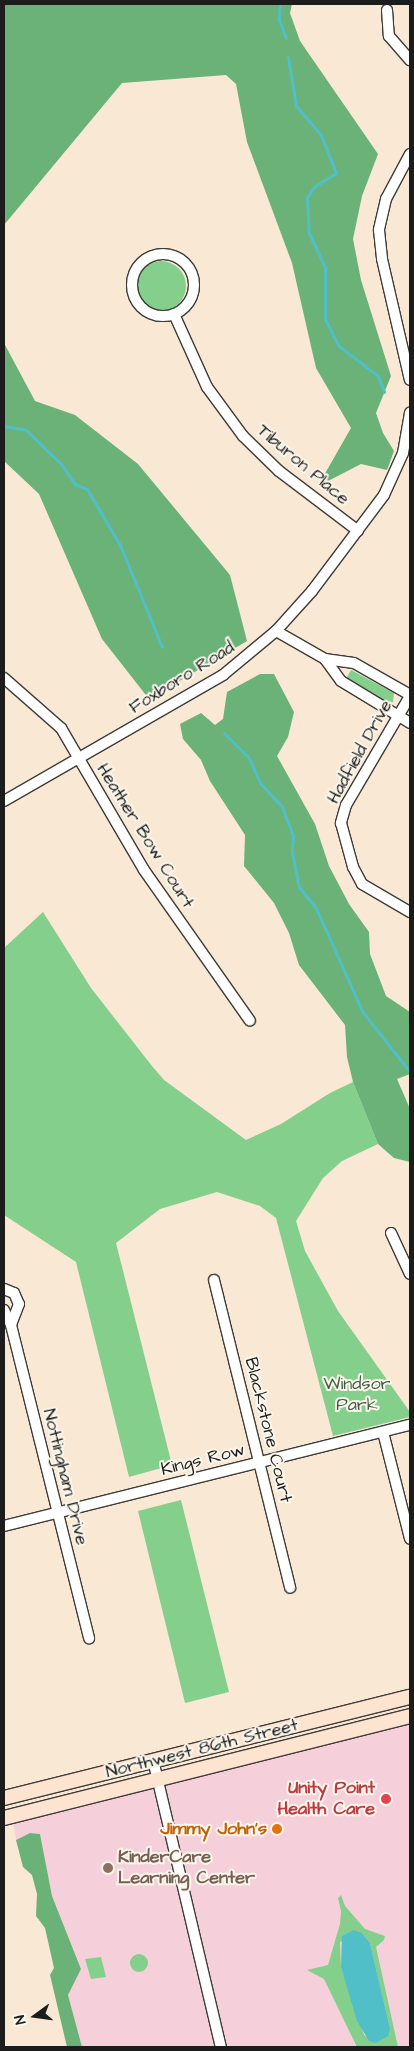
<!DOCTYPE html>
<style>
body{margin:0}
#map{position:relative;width:414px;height:2051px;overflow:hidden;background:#f8e8d4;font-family:"Architects Daughter",sans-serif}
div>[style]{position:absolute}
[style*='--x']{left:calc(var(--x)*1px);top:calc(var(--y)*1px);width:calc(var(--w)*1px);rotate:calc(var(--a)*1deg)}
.built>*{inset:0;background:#f5cfd9}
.green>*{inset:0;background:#84cf8c}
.round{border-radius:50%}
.forest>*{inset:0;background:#6bb278}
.water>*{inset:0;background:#51bfc8}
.stream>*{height:3px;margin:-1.5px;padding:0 1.5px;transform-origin:1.5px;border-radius:1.5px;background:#51bfc8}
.roads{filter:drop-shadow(1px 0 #3d3b38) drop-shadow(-1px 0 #3d3b38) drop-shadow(0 1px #3d3b38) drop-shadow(0 -1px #3d3b38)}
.minor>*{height:10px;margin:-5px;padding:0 5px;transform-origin:5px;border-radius:5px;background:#fff}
.minor>.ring{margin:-5px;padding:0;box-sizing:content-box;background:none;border:10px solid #fff;border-radius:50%}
.secondary>*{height:14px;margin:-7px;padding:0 7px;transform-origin:7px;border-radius:7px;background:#fde4d1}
.dots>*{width:14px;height:14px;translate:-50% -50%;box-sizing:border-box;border:2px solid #fbf7ec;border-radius:50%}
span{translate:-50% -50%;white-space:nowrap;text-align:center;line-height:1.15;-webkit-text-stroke:4px #fbf7ec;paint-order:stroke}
.street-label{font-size:18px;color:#1c1c1c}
.park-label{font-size:18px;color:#405b43}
.health-label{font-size:18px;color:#be3a42;font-weight:700}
.right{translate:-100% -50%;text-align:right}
.food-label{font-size:18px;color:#c56008;font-weight:700}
.education-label{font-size:18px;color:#785e54;font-weight:700}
.left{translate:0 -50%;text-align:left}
.frame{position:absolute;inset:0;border:5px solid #1c1c1c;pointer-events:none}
.north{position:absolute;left:10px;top:1991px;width:50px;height:50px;-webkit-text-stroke:4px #fbf7ec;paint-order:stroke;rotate:256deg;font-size:14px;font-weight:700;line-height:20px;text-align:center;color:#1c1c1c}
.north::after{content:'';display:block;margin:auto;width:18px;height:22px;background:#1c1c1c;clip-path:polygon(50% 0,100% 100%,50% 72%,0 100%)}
</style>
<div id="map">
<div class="built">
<i style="clip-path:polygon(410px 1723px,410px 2047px,82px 2047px,68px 1995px,81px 1968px,52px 1896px,40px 1834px,30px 1833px,16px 1840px,13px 1822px)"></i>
</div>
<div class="green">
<i class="round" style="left:136px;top:261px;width:50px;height:50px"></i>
<i style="clip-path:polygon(351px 670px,394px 693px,393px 702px,387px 704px,346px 679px)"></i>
<i style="clip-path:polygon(43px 912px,91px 988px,152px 1066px,164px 1080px,246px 1140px,281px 1124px,330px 1093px,353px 1082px,378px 1144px,342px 1161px,323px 1178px,296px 1221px,305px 1251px,338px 1311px,410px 1412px,410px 1417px,333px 1436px,276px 1218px,260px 1206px,217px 1192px,160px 1209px,116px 1243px,172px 1465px,129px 1477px,76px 1262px,4px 1215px,4px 948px)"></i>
<i style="clip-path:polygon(181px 1500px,229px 1692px,185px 1703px,138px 1511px)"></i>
<i style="clip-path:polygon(evenodd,341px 1895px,345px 1906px,365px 1929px,385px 1936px,384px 1940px,376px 1947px,398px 2047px,357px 2047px,324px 1979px,307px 1970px,328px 1965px,340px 1924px,341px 1911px,338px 1898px,341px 1895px,362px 1933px,370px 1943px,390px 2028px,376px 2043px,364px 2035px,341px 1967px,340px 1942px,362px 1933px)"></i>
<i class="round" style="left:130px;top:1954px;width:18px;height:18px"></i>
<i style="clip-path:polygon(101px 1957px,106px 1977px,91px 1979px,85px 1959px)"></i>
</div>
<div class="forest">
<i style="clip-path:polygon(4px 4px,292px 4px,290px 13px,300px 41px,378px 154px,362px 196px,353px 239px,361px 280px,391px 376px,376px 413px,383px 433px,394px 451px,387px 470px,361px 464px,328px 481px,323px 477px,351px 428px,316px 368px,292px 263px,247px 142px,236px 84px,226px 75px,122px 83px,4px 225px)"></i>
<i style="clip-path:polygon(4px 343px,35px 401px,75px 415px,138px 464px,230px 575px,247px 641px,149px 699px,102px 639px,39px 494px,4px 461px)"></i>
<i style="clip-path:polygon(260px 674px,274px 674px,294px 712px,288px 737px,277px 756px,315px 824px,329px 866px,349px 904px,369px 932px,370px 954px,386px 996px,410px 1012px,410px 1074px,397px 1079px,410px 1109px,410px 1162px,394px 1158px,378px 1144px,353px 1082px,347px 1057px,345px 1025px,299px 965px,289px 933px,274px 903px,244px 866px,245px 835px,210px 781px,201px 760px,183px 739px,180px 724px,201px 713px,215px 725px,223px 719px,227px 692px)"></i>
<i style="clip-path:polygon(30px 1833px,40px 1834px,52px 1896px,81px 1969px,68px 1995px,82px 2047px,67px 2047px,50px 1975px,54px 1968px,45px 1928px,36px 1916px,37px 1894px,32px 1875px,23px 1867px,16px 1840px)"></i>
</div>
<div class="water">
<i style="clip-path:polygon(354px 1930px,362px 1933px,370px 1943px,390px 2028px,388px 2036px,376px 2043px,369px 2041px,357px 2021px,341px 1967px,342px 1936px)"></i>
</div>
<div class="stream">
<i style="--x:280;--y:4;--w:16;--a:94"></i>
<i style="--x:279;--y:20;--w:19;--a:69"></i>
<i style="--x:288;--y:57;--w:50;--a:80.7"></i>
<i style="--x:296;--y:106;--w:38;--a:49"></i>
<i style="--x:321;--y:135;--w:41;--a:68.5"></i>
<i style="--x:336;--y:173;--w:26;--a:148"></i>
<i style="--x:314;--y:187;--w:12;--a:125"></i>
<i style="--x:307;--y:197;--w:36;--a:87"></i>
<i style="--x:309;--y:233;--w:38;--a:65"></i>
<i style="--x:325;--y:267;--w:52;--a:90"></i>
<i style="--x:325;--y:319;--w:30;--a:63"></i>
<i style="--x:339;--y:346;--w:49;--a:37.6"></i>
<i style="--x:378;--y:376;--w:17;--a:69"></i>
<i style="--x:4;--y:426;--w:22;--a:10"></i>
<i style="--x:26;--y:430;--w:50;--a:44.2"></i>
<i style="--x:62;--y:465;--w:23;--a:56"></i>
<i style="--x:75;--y:484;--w:13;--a:23"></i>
<i style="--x:87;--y:489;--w:65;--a:59.5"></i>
<i style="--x:120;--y:545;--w:110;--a:67.6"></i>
<i style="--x:224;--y:733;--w:35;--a:45"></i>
<i style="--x:249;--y:758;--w:27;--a:66"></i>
<i style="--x:260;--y:783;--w:33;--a:47"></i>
<i style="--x:282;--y:807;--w:31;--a:69"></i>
<i style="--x:293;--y:836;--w:16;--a:94"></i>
<i style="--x:292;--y:852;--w:36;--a:79"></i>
<i style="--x:299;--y:887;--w:27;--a:51"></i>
<i style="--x:316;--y:908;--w:113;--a:65.9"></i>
<i style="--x:362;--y:1011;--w:78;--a:51.8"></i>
</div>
<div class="roads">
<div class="minor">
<i style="--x:387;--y:10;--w:26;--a:86"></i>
<i style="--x:389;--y:36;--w:32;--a:49"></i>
<i style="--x:410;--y:154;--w:51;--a:118.1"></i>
<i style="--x:386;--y:199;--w:32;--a:103"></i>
<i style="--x:379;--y:230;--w:29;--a:84"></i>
<i style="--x:382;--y:259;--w:124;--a:77"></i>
<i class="ring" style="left:132px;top:254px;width:52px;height:52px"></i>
<i style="--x:174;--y:314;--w:80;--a:65.7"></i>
<i style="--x:207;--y:387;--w:61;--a:53.7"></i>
<i style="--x:243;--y:436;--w:50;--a:44.2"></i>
<i style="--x:279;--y:471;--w:99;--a:37.2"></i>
<i style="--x:276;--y:631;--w:56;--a:29.7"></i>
<i style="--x:325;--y:659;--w:29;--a:8"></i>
<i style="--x:354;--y:663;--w:64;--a:29.7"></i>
<i style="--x:325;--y:659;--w:27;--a:54"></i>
<i style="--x:341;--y:681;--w:81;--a:31.3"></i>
<i style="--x:4;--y:678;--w:76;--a:41.3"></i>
<i style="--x:61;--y:728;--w:164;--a:59.7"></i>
<i style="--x:144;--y:870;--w:184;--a:54.9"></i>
<i style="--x:410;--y:696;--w:126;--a:120.4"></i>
<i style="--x:346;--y:805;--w:19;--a:106"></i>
<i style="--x:341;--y:823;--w:46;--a:74.7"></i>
<i style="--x:353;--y:867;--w:19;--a:62"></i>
<i style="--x:362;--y:884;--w:56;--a:30.3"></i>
<i style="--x:4;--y:801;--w:253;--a:-29.9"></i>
<i style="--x:223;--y:675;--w:69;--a:-39.7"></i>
<i style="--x:276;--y:631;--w:54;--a:-48"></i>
<i style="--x:312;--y:591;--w:120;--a:-53.1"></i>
<i style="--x:384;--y:495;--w:46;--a:-65.7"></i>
<i style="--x:403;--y:453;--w:41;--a:-80.1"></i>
<i style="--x:391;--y:1233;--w:45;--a:65.1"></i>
<i style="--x:214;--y:1280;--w:317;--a:76.1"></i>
<i style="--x:4;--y:1289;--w:11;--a:22"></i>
<i style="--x:14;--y:1293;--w:12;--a:66"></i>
<i style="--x:19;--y:1304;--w:22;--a:111"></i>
<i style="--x:4;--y:1310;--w:17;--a:65"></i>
<i style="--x:11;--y:1325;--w:323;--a:76"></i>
<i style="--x:383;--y:1432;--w:110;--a:75.8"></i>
<i style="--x:4;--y:1526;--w:418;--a:-14"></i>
<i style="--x:153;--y:1760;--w:295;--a:76.7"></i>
</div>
<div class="secondary">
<i style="--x:4;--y:1798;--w:418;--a:-14"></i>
<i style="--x:4;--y:1818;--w:419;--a:-14.1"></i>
</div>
</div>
<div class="dots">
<i style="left:386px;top:1799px;background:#e0444e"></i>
<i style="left:277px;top:1829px;background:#e8710a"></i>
<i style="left:108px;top:1868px;background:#8d6e63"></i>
</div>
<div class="street-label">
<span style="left:303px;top:465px;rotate:40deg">Tiburon Place</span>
<span style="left:182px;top:678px;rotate:-32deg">Foxboro Road</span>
<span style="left:360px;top:752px;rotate:-61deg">Hadfield Drive</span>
<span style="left:145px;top:836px;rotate:58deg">Heather Bow Court</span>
<span style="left:268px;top:1430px;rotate:76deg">Blackstone Court</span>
<span style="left:203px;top:1460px;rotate:-14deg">Kings Row</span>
<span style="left:65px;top:1477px;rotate:76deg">Nottingham Drive</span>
<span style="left:202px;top:1749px;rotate:-14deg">Northwest 86th Street</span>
</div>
<div class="park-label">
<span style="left:357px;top:1395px">Windsor<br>Park</span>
</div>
<div class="health-label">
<span class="right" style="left:375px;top:1799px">Unity Point<br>Health Care</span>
</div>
<div class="food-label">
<span class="right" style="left:267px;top:1829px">Jimmy John's</span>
</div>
<div class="education-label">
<span class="left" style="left:118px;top:1868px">KinderCare<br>Learning Center</span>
</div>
<div class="frame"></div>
<div class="north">N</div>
</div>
